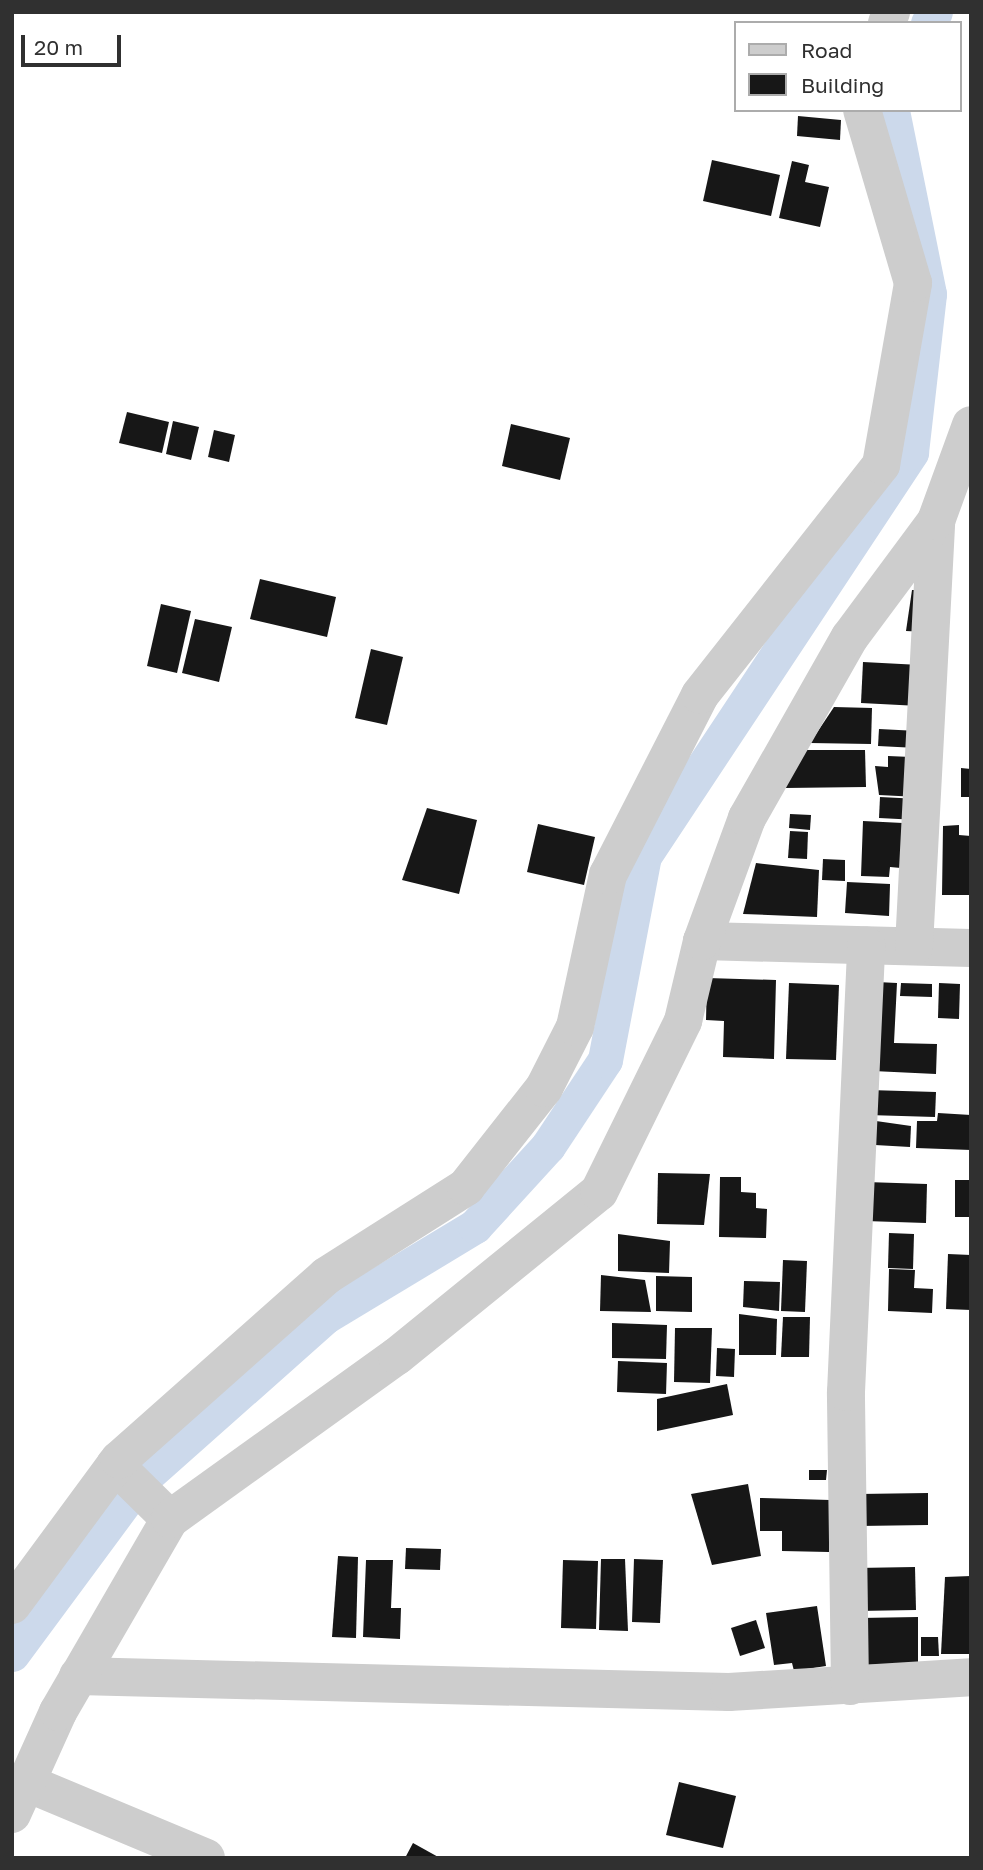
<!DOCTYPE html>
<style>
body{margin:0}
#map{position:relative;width:983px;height:1870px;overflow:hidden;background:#fff;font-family:"Golos Text",sans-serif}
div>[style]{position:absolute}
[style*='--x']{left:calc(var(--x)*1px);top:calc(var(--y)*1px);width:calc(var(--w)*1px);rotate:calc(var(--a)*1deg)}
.canal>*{height:35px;margin:-17.5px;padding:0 17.5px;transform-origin:17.5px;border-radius:17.5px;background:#ccd9eb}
.building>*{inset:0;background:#171717}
.minor>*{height:38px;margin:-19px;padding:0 19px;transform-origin:19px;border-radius:19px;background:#cdcdcd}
span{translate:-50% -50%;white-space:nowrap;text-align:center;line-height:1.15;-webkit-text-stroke:7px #fff;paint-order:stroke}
.frame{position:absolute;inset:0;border:14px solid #303030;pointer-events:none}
.legend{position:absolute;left:734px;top:21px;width:228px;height:91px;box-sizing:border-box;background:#fff;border:2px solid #acacac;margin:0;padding:9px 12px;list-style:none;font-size:21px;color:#303030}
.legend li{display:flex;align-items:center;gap:14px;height:35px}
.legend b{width:35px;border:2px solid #acacac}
.scale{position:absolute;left:21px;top:35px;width:100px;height:32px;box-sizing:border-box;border:4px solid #303030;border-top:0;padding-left:9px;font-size:21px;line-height:24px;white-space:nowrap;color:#303030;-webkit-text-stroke:5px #fff;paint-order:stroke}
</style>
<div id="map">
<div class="canal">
<i style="--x:928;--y:23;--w:13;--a:-58"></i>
<i style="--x:12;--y:1654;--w:215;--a:-53.5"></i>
<i style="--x:140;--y:1481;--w:249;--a:-41.6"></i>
<i style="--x:326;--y:1316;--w:174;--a:-31.1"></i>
<i style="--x:475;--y:1226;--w:108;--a:-47.6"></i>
<i style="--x:548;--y:1146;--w:103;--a:-56.5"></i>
<i style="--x:605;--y:1060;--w:208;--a:-79.2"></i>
<i style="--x:644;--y:856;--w:484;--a:-56.5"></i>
<i style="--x:911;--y:452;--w:159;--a:-83.5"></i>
<i style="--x:929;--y:294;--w:188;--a:-101.4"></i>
</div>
<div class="building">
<i style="clip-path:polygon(798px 116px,841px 120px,840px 140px,797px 136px)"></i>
<i style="clip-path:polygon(712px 160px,780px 175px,771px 216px,703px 201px)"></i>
<i style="clip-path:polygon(792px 161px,809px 165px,805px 182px,829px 187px,820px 227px,779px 218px)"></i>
<i style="clip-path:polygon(127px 412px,169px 422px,162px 453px,119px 443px)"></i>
<i style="clip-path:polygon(173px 421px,199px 427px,191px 460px,166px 454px)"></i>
<i style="clip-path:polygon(511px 424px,570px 438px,560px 480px,502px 466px)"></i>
<i style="clip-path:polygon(214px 430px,235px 435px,229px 462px,208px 457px)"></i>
<i style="clip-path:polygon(260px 579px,336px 597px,327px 637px,250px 619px)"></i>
<i style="clip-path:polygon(912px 590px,928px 590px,926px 632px,906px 631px)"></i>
<i style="clip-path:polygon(161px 604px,191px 611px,177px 673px,147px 666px)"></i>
<i style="clip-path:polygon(195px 619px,232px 627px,219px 682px,182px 673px)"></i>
<i style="clip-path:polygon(371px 649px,403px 657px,387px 725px,355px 718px)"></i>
<i style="clip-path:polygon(863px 662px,920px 665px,919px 706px,861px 703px)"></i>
<i style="clip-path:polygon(834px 707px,872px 708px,871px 744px,810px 743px)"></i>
<i style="clip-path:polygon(879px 729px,918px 731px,917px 748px,878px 746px)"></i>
<i style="clip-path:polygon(804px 750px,865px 750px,866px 787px,785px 788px)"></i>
<i style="clip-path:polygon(888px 756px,911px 757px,918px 797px,879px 795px,875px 766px,888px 767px)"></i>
<i style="clip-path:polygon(961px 768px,971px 769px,971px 797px,961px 797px)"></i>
<i style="clip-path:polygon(880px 797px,919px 799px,918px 820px,879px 818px)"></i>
<i style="clip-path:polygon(427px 808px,477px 820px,459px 894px,402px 880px)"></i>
<i style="clip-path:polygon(790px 814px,811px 815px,810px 830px,789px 828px)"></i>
<i style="clip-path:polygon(863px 821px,903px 823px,901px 868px,890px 867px,889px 877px,861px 876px)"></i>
<i style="clip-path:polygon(538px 824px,595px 837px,584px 885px,527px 872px)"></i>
<i style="clip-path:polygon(959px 825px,959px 835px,971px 836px,971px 895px,942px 895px,943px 826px)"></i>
<i style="clip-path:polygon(790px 831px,808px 832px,807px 859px,788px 858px)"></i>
<i style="clip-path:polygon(823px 859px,845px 860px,845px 881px,822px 880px)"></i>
<i style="clip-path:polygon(756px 863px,819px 870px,817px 917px,743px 914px)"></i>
<i style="clip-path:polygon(847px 882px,890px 884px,889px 916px,845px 913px)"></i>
<i style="clip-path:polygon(707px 978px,776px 980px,774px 1059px,723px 1057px,724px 1021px,706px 1020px)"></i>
<i style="clip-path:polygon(877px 982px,897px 983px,894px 1043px,937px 1044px,936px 1074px,873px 1071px)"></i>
<i style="clip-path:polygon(789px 983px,839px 985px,836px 1060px,786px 1059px)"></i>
<i style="clip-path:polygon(901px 983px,932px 984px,932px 997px,900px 996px)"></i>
<i style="clip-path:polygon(939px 983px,960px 984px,959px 1019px,938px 1018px)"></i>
<i style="clip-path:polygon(869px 1090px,936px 1092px,935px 1117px,868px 1115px)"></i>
<i style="clip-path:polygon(938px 1113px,971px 1115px,971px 1150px,916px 1148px,917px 1121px,937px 1121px)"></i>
<i style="clip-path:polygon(876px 1121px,911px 1126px,910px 1147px,875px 1145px)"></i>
<i style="clip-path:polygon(658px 1173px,710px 1174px,704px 1225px,657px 1224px)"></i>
<i style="clip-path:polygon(720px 1177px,741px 1177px,741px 1192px,756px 1193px,756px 1208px,767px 1209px,766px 1238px,719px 1237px)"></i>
<i style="clip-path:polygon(955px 1180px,971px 1180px,971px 1217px,955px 1217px)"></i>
<i style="clip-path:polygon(866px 1182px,927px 1184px,926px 1223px,865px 1221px)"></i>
<i style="clip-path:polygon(889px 1233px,914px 1234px,913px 1269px,888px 1268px)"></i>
<i style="clip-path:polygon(618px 1234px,670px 1241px,669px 1273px,618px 1271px)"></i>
<i style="clip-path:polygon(948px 1254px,971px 1255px,971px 1310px,946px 1309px)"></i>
<i style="clip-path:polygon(783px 1260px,807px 1261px,805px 1312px,781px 1311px)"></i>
<i style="clip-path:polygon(889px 1269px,915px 1270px,914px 1288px,933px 1289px,932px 1313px,888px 1311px)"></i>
<i style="clip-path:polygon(601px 1275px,645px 1280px,651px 1312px,600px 1311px)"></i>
<i style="clip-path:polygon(656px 1276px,692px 1277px,692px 1312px,656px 1311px)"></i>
<i style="clip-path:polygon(744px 1281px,780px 1282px,779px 1311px,743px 1307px)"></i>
<i style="clip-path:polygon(739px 1314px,777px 1319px,776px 1355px,739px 1355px)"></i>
<i style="clip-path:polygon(783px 1317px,810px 1317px,809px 1357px,781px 1357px)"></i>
<i style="clip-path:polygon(612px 1323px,667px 1325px,666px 1359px,612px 1358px)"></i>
<i style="clip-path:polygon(675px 1328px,712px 1328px,710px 1383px,674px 1382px)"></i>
<i style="clip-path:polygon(717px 1348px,735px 1349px,734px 1377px,716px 1376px)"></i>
<i style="clip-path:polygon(618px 1361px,667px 1363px,666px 1394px,617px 1392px)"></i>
<i style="clip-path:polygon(727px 1384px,733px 1415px,657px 1431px,657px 1399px)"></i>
<i style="clip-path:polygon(809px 1470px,827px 1470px,826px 1480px,809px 1480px)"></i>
<i style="clip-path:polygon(748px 1484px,761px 1556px,712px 1565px,691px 1494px)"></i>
<i style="clip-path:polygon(928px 1493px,928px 1525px,859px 1526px,859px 1494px)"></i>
<i style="clip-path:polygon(760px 1498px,830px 1500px,829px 1552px,782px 1551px,782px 1531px,760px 1531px)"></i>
<i style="clip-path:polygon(406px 1548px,441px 1549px,440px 1570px,405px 1569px)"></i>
<i style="clip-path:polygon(338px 1556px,358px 1557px,356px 1638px,332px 1637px)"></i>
<i style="clip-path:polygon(601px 1559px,625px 1559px,628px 1631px,599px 1630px)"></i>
<i style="clip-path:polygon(634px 1559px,663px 1560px,660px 1623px,632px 1622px)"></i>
<i style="clip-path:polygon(366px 1560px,393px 1560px,391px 1608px,401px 1608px,400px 1639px,363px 1637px)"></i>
<i style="clip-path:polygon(563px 1560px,598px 1561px,596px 1629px,561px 1628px)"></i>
<i style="clip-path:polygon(915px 1567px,916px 1610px,857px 1611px,856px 1568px)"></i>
<i style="clip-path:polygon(971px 1576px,971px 1654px,941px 1654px,945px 1577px)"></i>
<i style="clip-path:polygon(817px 1606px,826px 1666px,794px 1671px,792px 1663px,774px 1665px,766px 1613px)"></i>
<i style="clip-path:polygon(918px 1617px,918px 1664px,861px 1665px,860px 1618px)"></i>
<i style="clip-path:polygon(756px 1620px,765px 1648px,740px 1656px,731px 1628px)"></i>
<i style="clip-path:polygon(921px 1637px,938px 1637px,939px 1656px,921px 1656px)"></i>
<i style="clip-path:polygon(679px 1782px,736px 1796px,723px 1848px,666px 1835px)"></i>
<i style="clip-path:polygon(413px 1843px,440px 1858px,405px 1858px)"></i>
</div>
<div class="minor">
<i style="--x:887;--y:23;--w:12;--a:-70"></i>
<i style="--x:702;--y:941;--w:269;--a:1.5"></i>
<i style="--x:914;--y:946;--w:426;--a:-87"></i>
<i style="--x:115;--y:1465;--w:77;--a:44.5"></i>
<i style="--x:12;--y:1605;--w:180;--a:-53.6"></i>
<i style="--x:119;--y:1460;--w:277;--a:-41.6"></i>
<i style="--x:326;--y:1276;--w:166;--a:-32.4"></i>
<i style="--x:466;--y:1187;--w:126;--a:-51.8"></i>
<i style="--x:544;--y:1088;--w:68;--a:-63.1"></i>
<i style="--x:575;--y:1027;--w:156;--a:-77.8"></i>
<i style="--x:608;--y:875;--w:202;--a:-62.9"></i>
<i style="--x:700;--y:695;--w:293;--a:-51.8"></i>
<i style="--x:881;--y:465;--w:185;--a:-80"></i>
<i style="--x:913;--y:283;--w:180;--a:-106.4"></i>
<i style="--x:78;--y:1676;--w:651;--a:1.41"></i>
<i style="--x:729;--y:1692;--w:242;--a:-3.5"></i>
<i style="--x:850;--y:1686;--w:294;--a:-90.8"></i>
<i style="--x:846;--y:1392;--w:447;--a:-87.4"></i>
<i style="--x:27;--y:1783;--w:194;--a:22.7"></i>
<i style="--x:12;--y:1814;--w:112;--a:-65.7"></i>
<i style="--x:58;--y:1712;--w:223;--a:-59.9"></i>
<i style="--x:170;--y:1519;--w:279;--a:-35.7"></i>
<i style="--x:397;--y:1356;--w:260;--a:-39.1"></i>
<i style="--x:599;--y:1192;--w:191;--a:-63.8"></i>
<i style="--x:683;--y:1021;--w:82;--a:-76.6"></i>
<i style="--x:702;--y:941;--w:131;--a:-69.9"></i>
<i style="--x:747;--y:818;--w:208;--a:-60.4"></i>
<i style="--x:850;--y:637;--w:144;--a:-53.4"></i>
<i style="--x:936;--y:521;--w:102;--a:-70"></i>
</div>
<div class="frame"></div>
<ul class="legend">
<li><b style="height:9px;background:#cdcdcd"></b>Road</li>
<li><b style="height:19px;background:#171717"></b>Building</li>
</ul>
<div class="scale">20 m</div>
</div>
